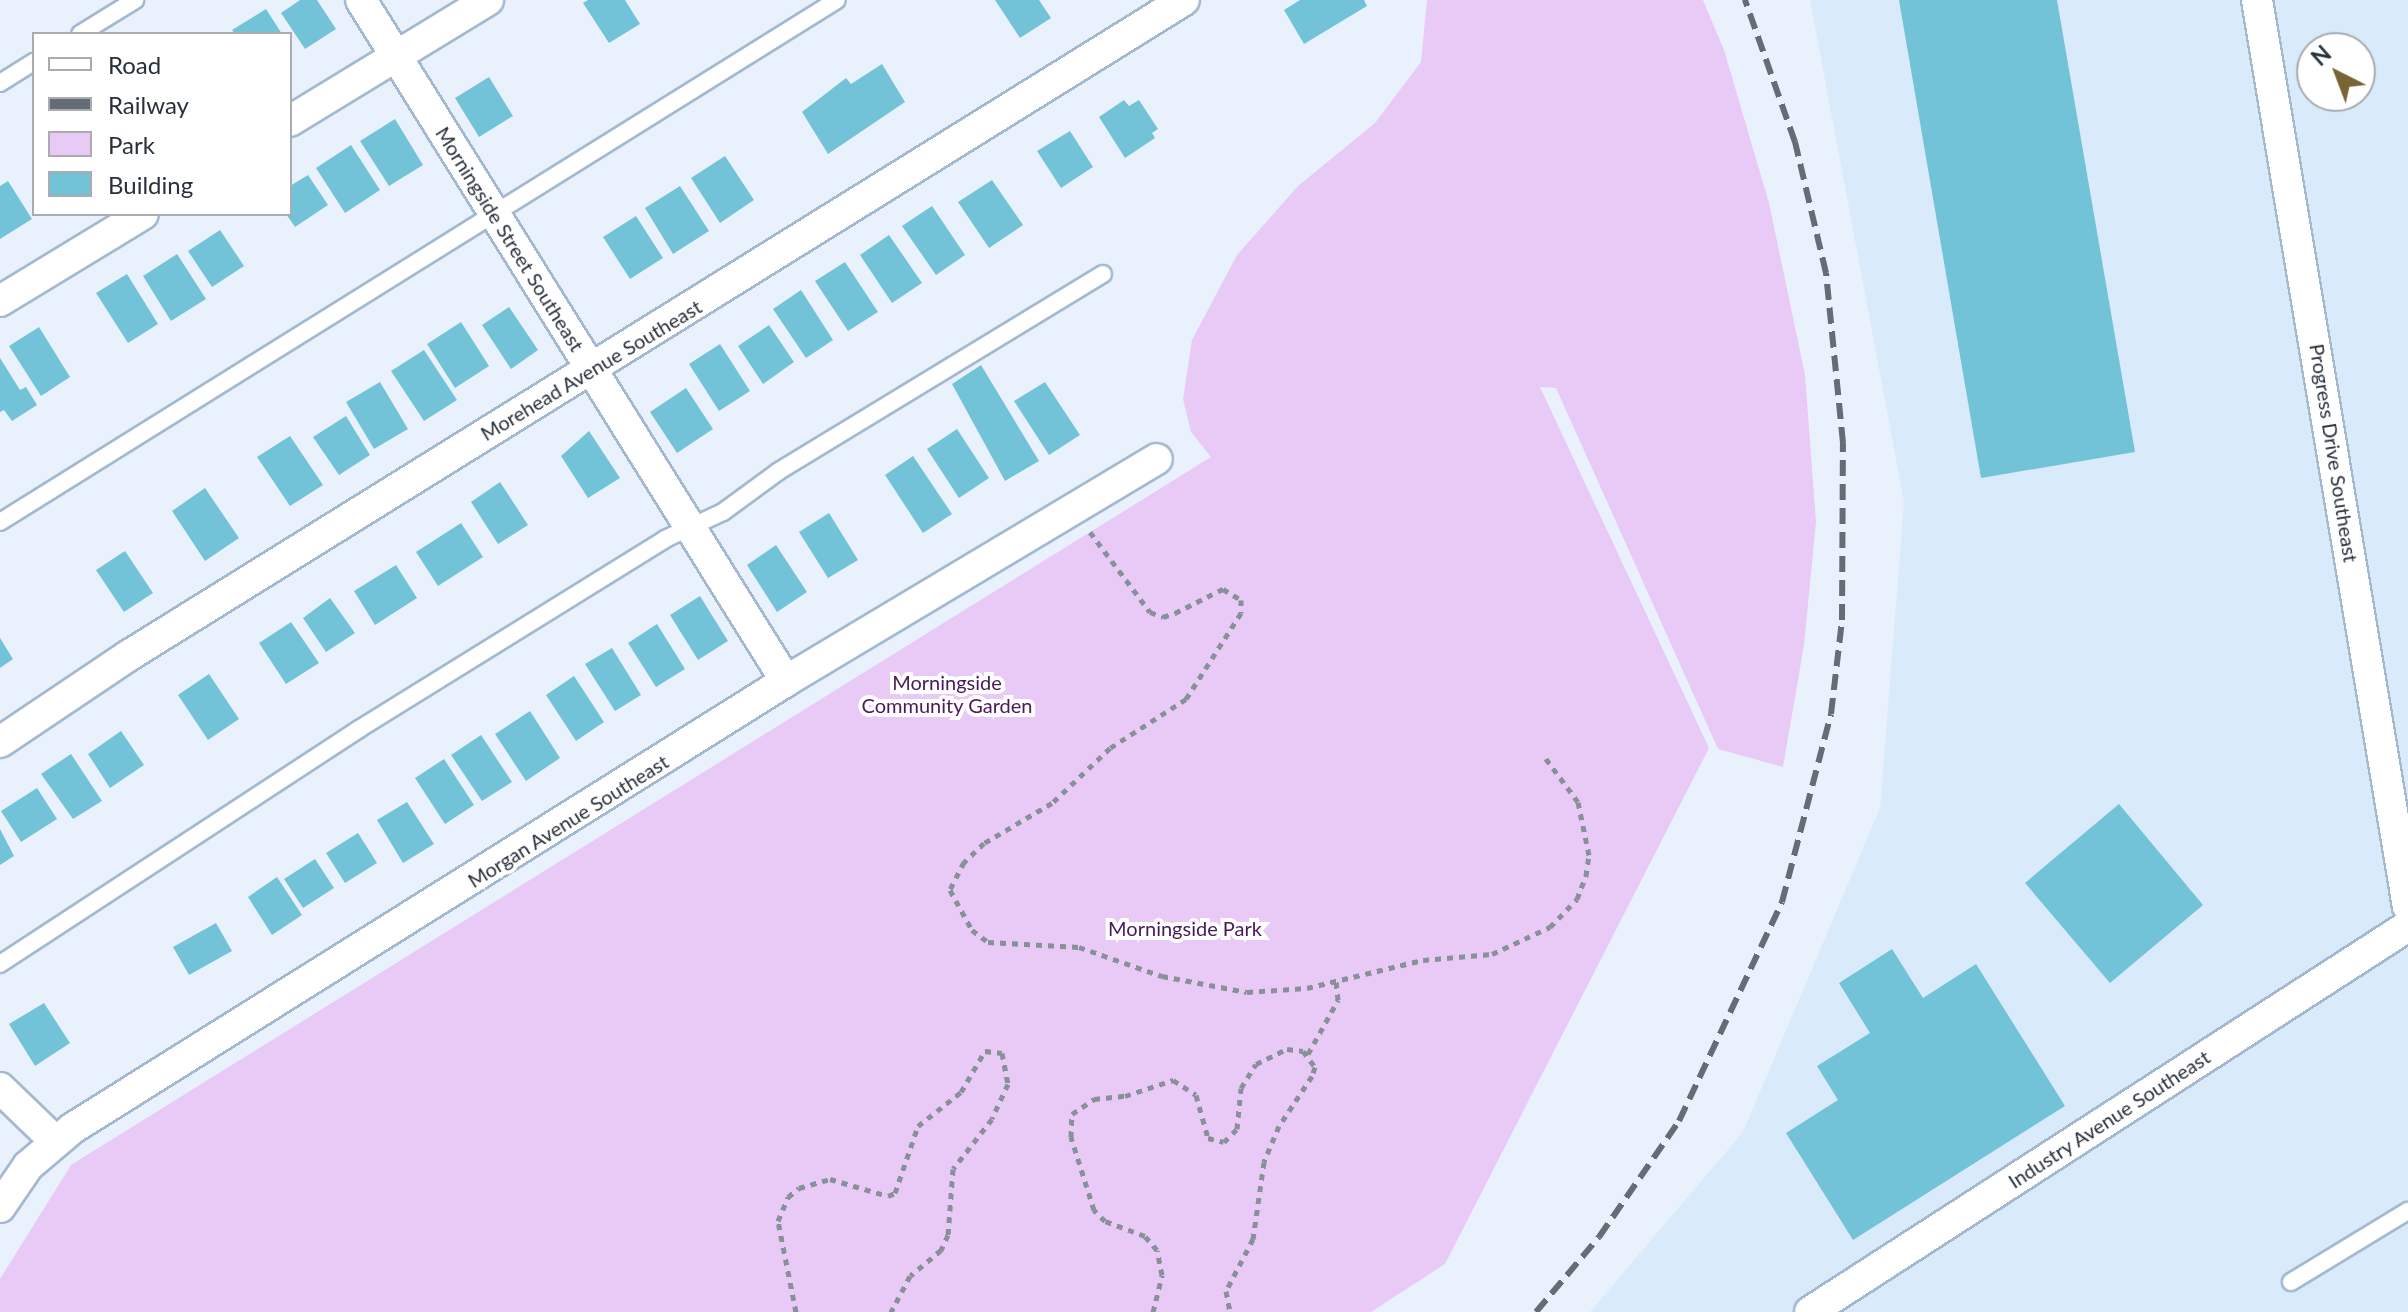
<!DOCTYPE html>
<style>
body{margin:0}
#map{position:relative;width:2408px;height:1312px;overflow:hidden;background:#e9f2fc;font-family:Lato,sans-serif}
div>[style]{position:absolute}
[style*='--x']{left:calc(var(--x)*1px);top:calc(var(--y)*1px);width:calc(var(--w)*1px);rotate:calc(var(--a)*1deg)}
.built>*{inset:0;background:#d9eafb}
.green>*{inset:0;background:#e9c9f6}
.building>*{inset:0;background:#73c3d8}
.path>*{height:5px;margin-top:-2.5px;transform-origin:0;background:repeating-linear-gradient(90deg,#88919a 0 6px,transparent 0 12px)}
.roads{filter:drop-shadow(2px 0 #a4b9d0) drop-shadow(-2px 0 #a4b9d0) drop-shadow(0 2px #a4b9d0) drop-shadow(0 -2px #a4b9d0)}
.service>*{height:16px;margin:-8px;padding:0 8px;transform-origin:8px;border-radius:8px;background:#fff}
.minor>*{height:30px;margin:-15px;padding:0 15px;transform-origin:15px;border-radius:15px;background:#fff}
.rail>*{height:6px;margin-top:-3px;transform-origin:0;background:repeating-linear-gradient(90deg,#646d76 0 16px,transparent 0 24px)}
span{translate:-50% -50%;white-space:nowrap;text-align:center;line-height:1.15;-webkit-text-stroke:8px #fff;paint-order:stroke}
.street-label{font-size:20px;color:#283039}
.park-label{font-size:20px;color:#481a59}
.legend{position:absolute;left:32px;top:32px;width:260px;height:184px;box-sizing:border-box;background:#fff;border:2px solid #a9acb0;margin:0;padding:10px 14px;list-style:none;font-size:24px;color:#283039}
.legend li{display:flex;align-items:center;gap:16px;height:40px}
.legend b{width:40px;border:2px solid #a9acb0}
.north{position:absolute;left:2296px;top:32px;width:80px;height:80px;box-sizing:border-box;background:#fff;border:2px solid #a9acb0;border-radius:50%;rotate:318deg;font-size:22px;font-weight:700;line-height:32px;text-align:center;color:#283039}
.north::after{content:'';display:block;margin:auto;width:28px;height:36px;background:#7b6434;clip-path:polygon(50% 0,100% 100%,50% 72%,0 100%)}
</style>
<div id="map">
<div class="built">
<i style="clip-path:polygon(evenodd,1810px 0,2408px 0,2408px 1312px,1590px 1312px,1743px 1132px,1880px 808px,1904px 502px,1810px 0,2312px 48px,2360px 48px,2360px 96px,2312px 96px,2312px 48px)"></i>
</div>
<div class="green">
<i style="clip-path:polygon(1427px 0,1703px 0,1724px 50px,1769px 203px,1805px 375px,1816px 522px,1804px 645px,1783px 767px,1718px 749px,1556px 388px,1540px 387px,1709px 748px,1445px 1264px,1371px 1312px,0 1312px,0 1279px,71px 1165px,1211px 457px,1191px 432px,1183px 399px,1192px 340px,1237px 255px,1298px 186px,1375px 123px,1421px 62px)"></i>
</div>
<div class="building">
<i style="clip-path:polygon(300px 0,317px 0,336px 29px,305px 49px,281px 13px)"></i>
<i style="clip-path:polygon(588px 0,625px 0,640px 24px,609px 43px,583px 3px)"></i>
<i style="clip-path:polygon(995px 0,1039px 0,1051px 18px,1020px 38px)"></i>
<i style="clip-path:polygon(1300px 0,1364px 0,1367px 6px,1304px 44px,1284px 10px)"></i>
<i style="clip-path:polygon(1899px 0,2057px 0,2135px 452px,1981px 478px)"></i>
<i style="clip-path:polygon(266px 9px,282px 34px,235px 34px,232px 30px)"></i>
<i style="clip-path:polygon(882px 64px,905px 102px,828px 154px,802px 112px,846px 78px,851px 84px)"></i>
<i style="clip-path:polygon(489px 77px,513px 116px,479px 137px,455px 98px)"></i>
<i style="clip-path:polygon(1124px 100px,1129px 106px,1139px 100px,1158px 129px,1152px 133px,1155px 138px,1125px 158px,1099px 117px)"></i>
<i style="clip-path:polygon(395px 119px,423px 165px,389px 186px,360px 141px)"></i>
<i style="clip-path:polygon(1070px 131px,1093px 167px,1061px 188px,1037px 151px)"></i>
<i style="clip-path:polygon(351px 145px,380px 190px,345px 213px,316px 168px)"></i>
<i style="clip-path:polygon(725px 156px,754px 200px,720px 223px,691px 178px)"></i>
<i style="clip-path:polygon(308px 175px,328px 205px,295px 227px,286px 214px,290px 186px)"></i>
<i style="clip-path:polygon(992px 180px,1023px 225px,989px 248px,958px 202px)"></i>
<i style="clip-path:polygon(8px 181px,32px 219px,0 239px,0 186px)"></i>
<i style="clip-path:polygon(680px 186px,709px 231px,673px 254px,645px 208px)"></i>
<i style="clip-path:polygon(932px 206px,965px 255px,936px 275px,902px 226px)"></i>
<i style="clip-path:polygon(636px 216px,663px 258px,630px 279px,603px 237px)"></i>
<i style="clip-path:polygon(220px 230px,244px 266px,212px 287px,188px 251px)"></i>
<i style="clip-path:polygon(889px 235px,922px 283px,892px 303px,860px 255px)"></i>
<i style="clip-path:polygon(177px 254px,206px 299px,171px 321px,143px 276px)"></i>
<i style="clip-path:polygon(845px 262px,878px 312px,848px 331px,815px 281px)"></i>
<i style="clip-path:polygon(127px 274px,158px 324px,128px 343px,96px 293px)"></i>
<i style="clip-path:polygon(801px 290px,833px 340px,806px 358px,773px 309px)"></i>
<i style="clip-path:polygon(509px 307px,538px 350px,511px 369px,482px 325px)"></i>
<i style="clip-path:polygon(461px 322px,489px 366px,455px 388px,427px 344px)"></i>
<i style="clip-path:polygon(769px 325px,794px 362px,763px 384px,738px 346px)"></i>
<i style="clip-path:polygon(39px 327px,70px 377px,41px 396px,9px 346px)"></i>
<i style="clip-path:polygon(720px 344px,750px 391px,719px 411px,689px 364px)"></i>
<i style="clip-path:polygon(424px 350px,457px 400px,424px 421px,391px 371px)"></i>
<i style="clip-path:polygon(0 358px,20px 390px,26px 387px,37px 405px,12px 421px,4px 410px,0 412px)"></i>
<i style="clip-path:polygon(981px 365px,1039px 461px,1005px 481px,952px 384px)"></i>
<i style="clip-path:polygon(380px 382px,408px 429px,374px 449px,346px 402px)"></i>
<i style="clip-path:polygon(1045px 382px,1080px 435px,1049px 455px,1014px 401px)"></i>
<i style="clip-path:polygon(686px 388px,713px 429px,677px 453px,650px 412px)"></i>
<i style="clip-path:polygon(346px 416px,370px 455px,339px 475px,313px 437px)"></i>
<i style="clip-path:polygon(957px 429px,989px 478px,959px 498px,927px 449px)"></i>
<i style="clip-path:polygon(589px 431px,620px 478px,588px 498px,561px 456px)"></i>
<i style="clip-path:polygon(290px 436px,323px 485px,290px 506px,257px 457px)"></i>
<i style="clip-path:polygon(913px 456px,952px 514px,923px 533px,885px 475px)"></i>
<i style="clip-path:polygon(500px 482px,528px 525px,498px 544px,471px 502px)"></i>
<i style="clip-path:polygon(205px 488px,239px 538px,205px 561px,172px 511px)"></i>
<i style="clip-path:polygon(829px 513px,858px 560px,828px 578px,799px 532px)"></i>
<i style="clip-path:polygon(461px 523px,483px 557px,438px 586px,416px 552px)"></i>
<i style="clip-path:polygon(776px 545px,807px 592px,777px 612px,747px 565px)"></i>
<i style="clip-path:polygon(125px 551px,153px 593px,124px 612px,96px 570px)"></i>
<i style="clip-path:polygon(396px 565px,417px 598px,375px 625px,354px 591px)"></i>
<i style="clip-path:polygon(700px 596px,728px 641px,698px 660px,670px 615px)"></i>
<i style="clip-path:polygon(330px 598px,355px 633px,326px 652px,303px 618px)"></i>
<i style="clip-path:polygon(291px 622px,319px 663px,286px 684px,259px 643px)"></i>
<i style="clip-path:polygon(657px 624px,685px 669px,656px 687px,628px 643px)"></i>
<i style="clip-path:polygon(0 638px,13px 659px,0 668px)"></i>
<i style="clip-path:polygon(612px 648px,641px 695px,615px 711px,585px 664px)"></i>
<i style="clip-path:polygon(209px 674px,239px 719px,208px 740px,178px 695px)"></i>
<i style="clip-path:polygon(574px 676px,604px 722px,576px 741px,546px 695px)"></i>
<i style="clip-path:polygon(530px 711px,560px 758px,526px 781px,495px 734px)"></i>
<i style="clip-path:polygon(121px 731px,144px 765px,110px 788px,88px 754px)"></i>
<i style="clip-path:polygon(481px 735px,512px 782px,482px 801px,451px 755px)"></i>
<i style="clip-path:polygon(71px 754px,102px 801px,73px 819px,41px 774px)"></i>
<i style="clip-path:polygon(444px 759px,474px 805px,445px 824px,415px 778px)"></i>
<i style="clip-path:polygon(37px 788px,57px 819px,21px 842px,1px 811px)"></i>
<i style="clip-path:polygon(407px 802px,434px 844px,403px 863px,377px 820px)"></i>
<i style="clip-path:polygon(2119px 804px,2203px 905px,2110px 983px,2025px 883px)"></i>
<i style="clip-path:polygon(0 829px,14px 856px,0 865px)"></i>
<i style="clip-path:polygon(358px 833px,377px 863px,345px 883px,326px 853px)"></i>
<i style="clip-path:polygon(315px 859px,334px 888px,303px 908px,284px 879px)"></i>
<i style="clip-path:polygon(277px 877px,302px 915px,272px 935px,248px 897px)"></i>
<i style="clip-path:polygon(216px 923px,232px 951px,189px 975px,173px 947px)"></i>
<i style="clip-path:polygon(1892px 949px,1923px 998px,1976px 964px,2065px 1106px,1853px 1240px,1786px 1133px,1838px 1100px,1817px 1066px,1870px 1033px,1839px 983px)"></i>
<i style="clip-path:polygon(44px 1003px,70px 1043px,35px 1066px,9px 1024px)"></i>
</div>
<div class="path">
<i style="--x:1090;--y:532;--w:100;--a:53.1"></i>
<i style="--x:1150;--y:612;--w:14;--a:21"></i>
<i style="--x:1163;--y:617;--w:13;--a:-18"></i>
<i style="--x:1175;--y:613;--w:54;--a:-26.6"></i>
<i style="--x:1223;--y:589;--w:21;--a:31"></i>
<i style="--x:1241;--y:600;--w:13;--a:90"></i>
<i style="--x:1241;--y:613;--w:102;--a:122.6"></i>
<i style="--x:1186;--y:699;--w:90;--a:147.2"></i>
<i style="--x:1110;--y:748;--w:80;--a:136.5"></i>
<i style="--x:1052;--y:803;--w:79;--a:149.5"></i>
<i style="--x:984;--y:843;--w:28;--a:136"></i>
<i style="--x:964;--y:862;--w:31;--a:117"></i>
<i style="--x:950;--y:890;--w:46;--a:61.2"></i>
<i style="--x:972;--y:930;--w:20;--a:37"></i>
<i style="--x:988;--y:942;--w:91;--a:3.1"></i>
<i style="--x:1079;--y:947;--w:88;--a:19.3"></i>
<i style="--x:1162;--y:976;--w:86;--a:10.7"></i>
<i style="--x:1247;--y:992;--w:60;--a:-3.8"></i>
<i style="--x:1307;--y:988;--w:119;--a:-13.6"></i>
<i style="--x:1423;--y:960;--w:69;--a:-5"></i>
<i style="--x:1492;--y:954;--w:64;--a:-25"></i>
<i style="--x:1550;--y:927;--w:39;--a:-46"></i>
<i style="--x:1577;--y:899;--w:25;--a:-69"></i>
<i style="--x:1586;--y:876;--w:21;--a:-82"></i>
<i style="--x:1589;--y:855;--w:54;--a:-101.7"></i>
<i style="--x:1578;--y:802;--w:57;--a:-126.5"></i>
<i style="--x:1308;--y:1054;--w:62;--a:-60.9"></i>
<i style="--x:1338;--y:1000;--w:19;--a:-96"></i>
<i style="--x:796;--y:1312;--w:93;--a:-101.2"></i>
<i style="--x:778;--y:1221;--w:26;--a:-67"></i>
<i style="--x:788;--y:1197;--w:14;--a:-39"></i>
<i style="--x:799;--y:1188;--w:32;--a:-16"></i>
<i style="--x:830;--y:1179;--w:60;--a:16.3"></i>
<i style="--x:888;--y:1196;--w:8;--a:-23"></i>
<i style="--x:895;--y:1193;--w:71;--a:-71.1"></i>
<i style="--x:918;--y:1126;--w:55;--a:-38.3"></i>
<i style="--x:961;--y:1092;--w:48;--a:-59.7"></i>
<i style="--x:985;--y:1051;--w:17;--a:7"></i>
<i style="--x:1002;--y:1053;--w:32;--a:79"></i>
<i style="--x:1008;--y:1084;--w:38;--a:115"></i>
<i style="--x:992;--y:1119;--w:63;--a:128"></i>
<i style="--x:953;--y:1169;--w:66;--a:94.3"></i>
<i style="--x:948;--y:1235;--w:17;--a:115"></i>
<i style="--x:941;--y:1250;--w:40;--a:140"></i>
<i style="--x:910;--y:1276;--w:41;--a:117.8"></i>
<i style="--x:1153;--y:1312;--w:38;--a:-76"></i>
<i style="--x:1162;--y:1275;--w:25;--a:-101"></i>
<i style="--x:1157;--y:1250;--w:18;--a:-131"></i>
<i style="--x:1145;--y:1236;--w:43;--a:-159.4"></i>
<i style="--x:1105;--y:1221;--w:16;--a:-135"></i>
<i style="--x:1094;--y:1210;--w:77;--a:-107.5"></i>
<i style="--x:1071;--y:1137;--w:23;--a:-88"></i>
<i style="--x:1072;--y:1114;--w:27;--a:-34"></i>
<i style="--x:1094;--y:1099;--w:31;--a:-6"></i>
<i style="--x:1125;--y:1096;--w:51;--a:-18.4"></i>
<i style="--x:1173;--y:1080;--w:27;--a:33"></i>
<i style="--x:1196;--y:1095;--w:45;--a:74.4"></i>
<i style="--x:1208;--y:1138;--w:16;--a:14"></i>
<i style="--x:1224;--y:1142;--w:18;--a:-45"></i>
<i style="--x:1237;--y:1129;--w:41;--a:-84.4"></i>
<i style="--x:1241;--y:1088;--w:28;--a:-58"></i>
<i style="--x:1256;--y:1064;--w:34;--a:-26"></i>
<i style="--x:1287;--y:1049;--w:16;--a:7"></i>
<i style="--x:1303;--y:1051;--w:20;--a:53"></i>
<i style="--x:1315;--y:1067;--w:9;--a:108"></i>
<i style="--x:1312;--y:1076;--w:60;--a:123.4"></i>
<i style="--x:1279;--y:1126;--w:39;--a:113"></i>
<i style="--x:1264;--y:1162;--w:78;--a:98.1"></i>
<i style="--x:1253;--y:1239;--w:59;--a:117.4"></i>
<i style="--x:1226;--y:1291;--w:21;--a:79"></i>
</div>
<div class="roads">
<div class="service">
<i style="--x:80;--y:34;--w:65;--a:-31.7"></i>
<i style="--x:0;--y:83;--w:40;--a:-32"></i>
<i style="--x:0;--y:522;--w:986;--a:-31.95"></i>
<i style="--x:0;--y:964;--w:429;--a:-33.2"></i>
<i style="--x:359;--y:729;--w:360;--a:-31.8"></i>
<i style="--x:665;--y:539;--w:64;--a:-25"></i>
<i style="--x:723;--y:512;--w:69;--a:-36.2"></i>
<i style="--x:779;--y:471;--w:379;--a:-31.3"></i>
<i style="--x:2291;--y:1282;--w:137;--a:-31.3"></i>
</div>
<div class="minor">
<i style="--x:361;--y:0;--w:803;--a:58.03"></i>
<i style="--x:2257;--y:0;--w:919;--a:80.55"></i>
<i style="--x:290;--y:121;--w:232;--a:-31.4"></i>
<i style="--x:0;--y:301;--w:167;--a:-31.3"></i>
<i style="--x:0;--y:742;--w:154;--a:-33.9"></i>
<i style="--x:128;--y:656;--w:1243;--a:-31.85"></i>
<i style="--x:0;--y:1088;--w:76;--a:43.9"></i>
<i style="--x:0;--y:1207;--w:50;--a:-55.7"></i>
<i style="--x:28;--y:1166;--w:59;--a:-40.2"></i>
<i style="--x:73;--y:1128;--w:842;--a:-32.08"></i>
<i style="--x:786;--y:681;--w:432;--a:-30.9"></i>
<i style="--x:1810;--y:1312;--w:712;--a:-32.84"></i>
</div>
</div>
<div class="rail">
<i style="--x:1536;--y:1312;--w:98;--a:-50"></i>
<i style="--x:1599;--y:1237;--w:141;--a:-55.4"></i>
<i style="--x:1679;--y:1121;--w:242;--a:-64.8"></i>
<i style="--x:1782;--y:902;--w:194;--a:-75.4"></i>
<i style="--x:1831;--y:714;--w:95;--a:-83.3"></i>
<i style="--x:1842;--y:620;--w:177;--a:-89.7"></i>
<i style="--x:1843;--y:443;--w:171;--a:-95.7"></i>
<i style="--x:1826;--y:273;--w:135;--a:-103.3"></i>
<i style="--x:1795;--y:142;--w:151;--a:-109.4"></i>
</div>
<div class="street-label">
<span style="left:510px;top:239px;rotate:58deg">Morningside Street Southeast</span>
<span style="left:591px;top:370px;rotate:-31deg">Morehead Avenue Southeast</span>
<span style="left:2334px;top:453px;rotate:81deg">Progress Drive Southeast</span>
<span style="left:568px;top:821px;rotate:-32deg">Morgan Avenue Southeast</span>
<span style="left:2109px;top:1119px;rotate:-33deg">Industry Avenue Southeast</span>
</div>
<div class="park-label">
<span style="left:947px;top:694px">Morningside<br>Community Garden</span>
<span style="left:1185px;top:928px">Morningside Park</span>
</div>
<ul class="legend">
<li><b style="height:10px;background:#fff"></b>Road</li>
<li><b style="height:10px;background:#646d76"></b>Railway</li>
<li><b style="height:22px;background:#e9c9f6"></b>Park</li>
<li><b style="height:22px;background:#73c3d8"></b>Building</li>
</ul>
<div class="north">N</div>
</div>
